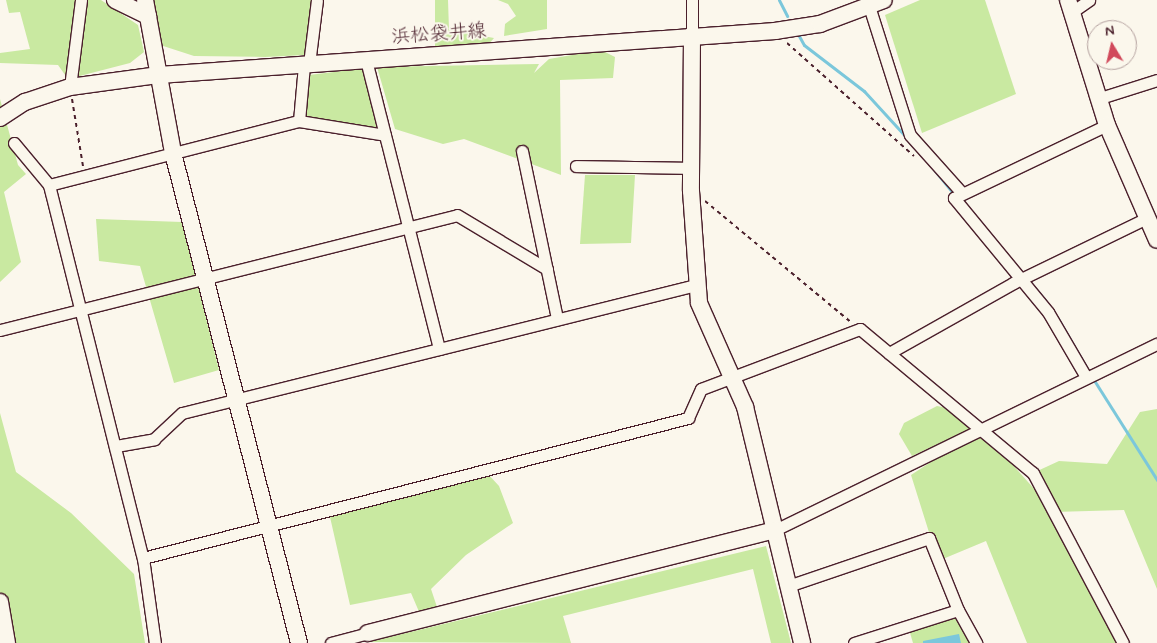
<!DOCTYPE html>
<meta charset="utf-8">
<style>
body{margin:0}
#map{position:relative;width:1157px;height:643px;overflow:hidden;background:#fbf7ec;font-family:Mynerve,"Klee One",sans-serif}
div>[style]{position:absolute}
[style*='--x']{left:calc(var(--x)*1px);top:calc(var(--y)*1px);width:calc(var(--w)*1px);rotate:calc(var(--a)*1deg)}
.green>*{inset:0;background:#c9e9a1}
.water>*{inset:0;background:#7bc7db}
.stream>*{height:3px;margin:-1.5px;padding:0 1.5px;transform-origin:1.5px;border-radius:1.5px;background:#7bc7db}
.path>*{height:2px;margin-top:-1px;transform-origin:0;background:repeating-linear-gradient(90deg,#4a1f2b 0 4px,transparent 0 8px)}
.roads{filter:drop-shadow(1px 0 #4a1f2b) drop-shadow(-1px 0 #4a1f2b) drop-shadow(0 1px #4a1f2b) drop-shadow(0 -1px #4a1f2b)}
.street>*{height:11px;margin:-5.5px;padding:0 5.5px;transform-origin:5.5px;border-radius:5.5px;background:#fbf7ec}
.secondary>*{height:16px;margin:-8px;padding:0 8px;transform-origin:8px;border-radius:8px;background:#fbf7ec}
span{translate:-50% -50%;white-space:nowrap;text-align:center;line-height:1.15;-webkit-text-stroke:4px #fbf7ec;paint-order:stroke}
.street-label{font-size:19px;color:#4a1f2b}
.north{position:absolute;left:1087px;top:20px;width:50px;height:50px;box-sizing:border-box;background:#fbf7ec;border:1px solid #b4a19f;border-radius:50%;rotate:351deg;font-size:14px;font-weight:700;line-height:20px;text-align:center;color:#4a1f2b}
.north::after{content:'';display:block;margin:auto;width:18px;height:22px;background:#d1495b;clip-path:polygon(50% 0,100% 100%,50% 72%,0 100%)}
</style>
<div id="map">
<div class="green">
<i style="clip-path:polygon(6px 0,101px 0,138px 25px,144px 52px,130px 63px,68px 79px,58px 65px,0 63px,0 53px,30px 49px,20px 12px,9px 13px)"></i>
<i style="clip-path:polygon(129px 0,314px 0,305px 55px,265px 57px,194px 56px,151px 42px)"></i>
<i style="clip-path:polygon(435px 0,448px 0,449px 30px,494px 38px,488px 45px,435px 49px)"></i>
<i style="clip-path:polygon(498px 0,547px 0,547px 29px,504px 36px,505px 24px,516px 16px,508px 4px)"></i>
<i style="clip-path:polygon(920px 0,985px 0,1016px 94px,922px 133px,885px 15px)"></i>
<i style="clip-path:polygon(601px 50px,615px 57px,613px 78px,560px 80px,561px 175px,464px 139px,443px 144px,395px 129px,377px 67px,539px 64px,534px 73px,549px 59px)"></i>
<i style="clip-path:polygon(367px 68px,383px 128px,299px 121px,309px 75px)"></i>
<i style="clip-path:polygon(0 99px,18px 165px,26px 174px,4px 192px,21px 262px,0 282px)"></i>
<i style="clip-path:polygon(585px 175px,635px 175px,631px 243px,580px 244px)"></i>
<i style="clip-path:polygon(96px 219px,182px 222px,219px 370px,174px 383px,140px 266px,99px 261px)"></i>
<i style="clip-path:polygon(937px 406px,959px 410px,973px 428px,912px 456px,899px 434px,904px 423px)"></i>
<i style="clip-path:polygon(1157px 409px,1157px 589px,1124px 510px,1054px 512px,1123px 643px,1027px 643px,986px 541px,938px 561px,911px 475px,981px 429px,1052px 509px,1033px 473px,1059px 461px,1107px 464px,1140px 412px)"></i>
<i style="clip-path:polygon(0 413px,16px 472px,71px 513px,134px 574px,145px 643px,0 643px)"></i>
<i style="clip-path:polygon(487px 473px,499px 486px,513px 523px,466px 555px,431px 589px,438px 610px,420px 614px,411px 593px,350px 605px,330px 517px,335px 508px)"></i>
<i style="clip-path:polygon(766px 546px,791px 643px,771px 643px,753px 569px,563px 616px,571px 643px,369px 642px)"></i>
<i style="clip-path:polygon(958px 610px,976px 643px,913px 643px,908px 626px)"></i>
</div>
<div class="water">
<i style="clip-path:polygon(959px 634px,961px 643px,923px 643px,923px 641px)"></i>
</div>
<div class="stream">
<i style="--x:779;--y:0;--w:18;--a:63"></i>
<i style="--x:799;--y:36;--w:10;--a:61"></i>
<i style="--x:804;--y:45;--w:76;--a:37.5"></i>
<i style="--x:864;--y:91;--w:64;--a:47.5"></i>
<i style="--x:932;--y:167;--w:36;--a:51"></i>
<i style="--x:1029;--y:281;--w:26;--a:50"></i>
<i style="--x:1057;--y:317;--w:64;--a:59.8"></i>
<i style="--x:1092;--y:377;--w:122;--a:57.7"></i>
</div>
<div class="path">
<i style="--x:787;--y:43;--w:170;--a:41.7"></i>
<i style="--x:72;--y:99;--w:68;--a:80.7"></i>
<i style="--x:705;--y:201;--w:190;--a:39.7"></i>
</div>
<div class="roads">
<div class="street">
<i style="--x:869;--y:6;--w:135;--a:72.4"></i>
<i style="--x:910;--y:135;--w:78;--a:48.1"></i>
<i style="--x:1072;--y:12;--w:21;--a:-35"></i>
<i style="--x:692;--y:35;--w:35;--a:-90"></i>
<i style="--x:366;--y:60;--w:298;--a:75.8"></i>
<i style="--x:309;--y:64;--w:64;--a:-82.9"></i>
<i style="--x:70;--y:87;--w:88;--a:-82.8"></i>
<i style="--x:1097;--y:99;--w:63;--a:-17.6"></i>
<i style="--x:299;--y:121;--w:56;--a:-84.9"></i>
<i style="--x:14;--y:143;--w:55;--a:50.2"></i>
<i style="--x:49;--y:185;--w:385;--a:75.9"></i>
<i style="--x:143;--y:558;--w:86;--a:82"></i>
<i style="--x:522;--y:151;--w:172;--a:78.2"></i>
<i style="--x:576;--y:166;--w:116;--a:1"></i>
<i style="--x:49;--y:185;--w:258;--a:-14.4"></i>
<i style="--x:299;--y:121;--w:87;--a:9.2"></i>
<i style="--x:0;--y:330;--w:471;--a:-14.1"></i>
<i style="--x:457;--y:215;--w:105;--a:31"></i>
<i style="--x:889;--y:353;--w:142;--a:-29.4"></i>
<i style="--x:1013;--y:283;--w:149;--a:-25.9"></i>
<i style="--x:1086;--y:377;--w:75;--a:-120.3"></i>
<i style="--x:1048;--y:312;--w:148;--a:-129.5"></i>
<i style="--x:954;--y:198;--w:170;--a:-25.5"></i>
<i style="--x:116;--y:446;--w:39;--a:-10"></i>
<i style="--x:154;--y:439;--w:38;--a:-43"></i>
<i style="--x:182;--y:413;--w:530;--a:-13.98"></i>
<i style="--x:775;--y:530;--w:425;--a:-26"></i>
<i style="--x:143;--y:558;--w:563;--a:-14.41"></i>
<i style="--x:688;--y:418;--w:32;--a:-66"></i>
<i style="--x:701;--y:389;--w:170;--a:-20.7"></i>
<i style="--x:860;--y:329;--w:225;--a:39.8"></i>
<i style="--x:1033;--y:473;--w:192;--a:62.1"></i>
<i style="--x:788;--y:586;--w:149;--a:-18.8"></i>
<i style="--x:929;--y:538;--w:78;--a:68.1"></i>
<i style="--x:331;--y:643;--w:38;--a:-15"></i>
<i style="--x:854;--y:643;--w:109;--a:-17.6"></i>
<i style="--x:958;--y:610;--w:38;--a:61"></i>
</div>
<div class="secondary">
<i style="--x:115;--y:0;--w:37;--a:26"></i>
<i style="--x:145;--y:0;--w:156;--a:79.6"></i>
<i style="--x:173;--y:153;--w:506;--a:75.58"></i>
<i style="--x:1068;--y:0;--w:131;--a:72.7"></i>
<i style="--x:1107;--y:125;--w:125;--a:66.5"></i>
<i style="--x:692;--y:35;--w:156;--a:90.4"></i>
<i style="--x:691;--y:191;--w:112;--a:85.9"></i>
<i style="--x:699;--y:303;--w:114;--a:66.1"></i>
<i style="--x:745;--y:407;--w:243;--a:76.4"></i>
<i style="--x:0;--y:118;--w:30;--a:-33"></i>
<i style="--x:25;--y:102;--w:47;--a:-18.4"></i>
<i style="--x:70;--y:87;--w:90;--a:-7.7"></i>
<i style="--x:159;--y:75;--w:618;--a:-4.09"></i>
<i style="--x:775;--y:31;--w:46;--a:-8.8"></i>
<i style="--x:820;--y:24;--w:68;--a:-20.6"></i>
<i style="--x:0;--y:602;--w:42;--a:80.3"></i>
<i style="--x:368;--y:633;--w:420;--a:-14.2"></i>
</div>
</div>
<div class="street-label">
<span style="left:439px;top:34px;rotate:-4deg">浜松袋井線</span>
</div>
<div class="north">N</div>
</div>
